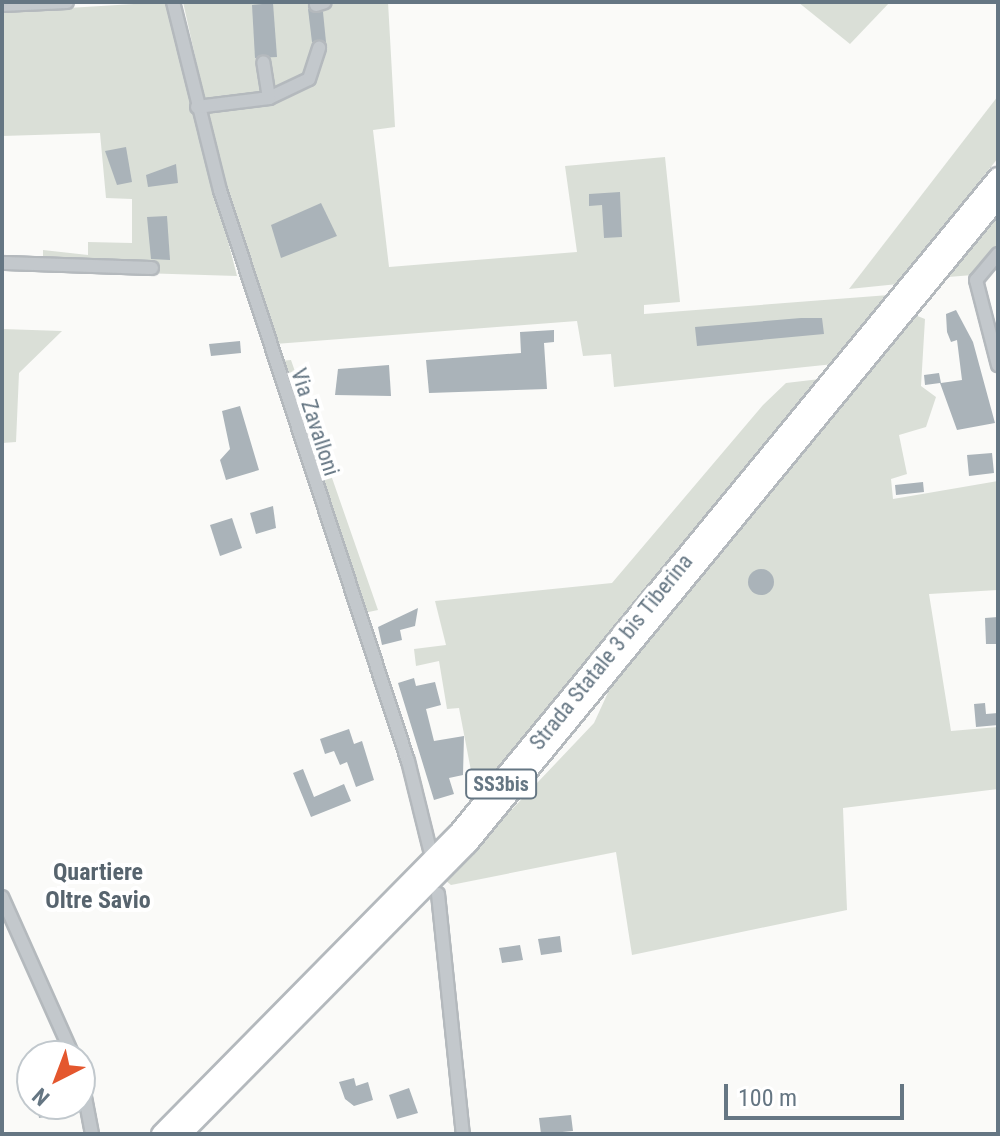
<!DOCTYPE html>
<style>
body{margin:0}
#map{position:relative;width:1000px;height:1136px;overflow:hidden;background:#fafaf8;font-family:"Roboto Condensed",sans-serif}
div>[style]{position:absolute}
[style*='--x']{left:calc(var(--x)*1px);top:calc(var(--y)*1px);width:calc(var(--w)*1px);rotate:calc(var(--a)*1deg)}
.green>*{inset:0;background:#dadfd7}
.building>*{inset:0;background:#aab3b9}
.round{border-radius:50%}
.roads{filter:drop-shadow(2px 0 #b4b9bd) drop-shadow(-2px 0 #b4b9bd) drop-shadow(0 2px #b4b9bd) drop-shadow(0 -2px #b4b9bd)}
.minor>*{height:12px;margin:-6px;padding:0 6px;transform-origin:6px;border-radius:6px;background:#c3c8cc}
.highway>*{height:18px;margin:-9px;padding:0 9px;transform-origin:9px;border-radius:9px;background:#fff}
span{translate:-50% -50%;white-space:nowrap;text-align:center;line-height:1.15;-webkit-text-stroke:8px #fff;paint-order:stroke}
.shield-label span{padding:2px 6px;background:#fff;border:2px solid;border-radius:6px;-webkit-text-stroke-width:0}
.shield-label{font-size:20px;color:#657683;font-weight:700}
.street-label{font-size:22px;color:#657683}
.neighbourhood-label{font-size:24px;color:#57646e;font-weight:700}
.frame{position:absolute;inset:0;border:4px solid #657683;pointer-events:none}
.north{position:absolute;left:16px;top:1040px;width:80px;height:80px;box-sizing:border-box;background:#fff;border:2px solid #c1c8cd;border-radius:50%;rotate:222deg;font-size:22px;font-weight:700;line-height:32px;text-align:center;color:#657683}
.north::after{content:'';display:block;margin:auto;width:28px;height:36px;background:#e4572e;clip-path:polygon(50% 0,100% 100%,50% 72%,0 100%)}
.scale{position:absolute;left:724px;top:1084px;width:180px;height:36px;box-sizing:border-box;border:4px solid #657683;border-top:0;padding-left:10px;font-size:24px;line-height:28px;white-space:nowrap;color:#657683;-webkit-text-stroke:6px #fff;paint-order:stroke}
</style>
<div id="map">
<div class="green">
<i style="clip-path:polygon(167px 2px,237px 276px,43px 270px,43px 250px,88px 255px,88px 242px,132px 243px,132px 199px,106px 198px,100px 133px,2px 136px,2px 12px)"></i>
<i style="clip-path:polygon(183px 2px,388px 2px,395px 127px,373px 130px,389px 267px,577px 252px,565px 166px,665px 157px,680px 302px,644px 305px,644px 314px,889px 295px,834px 364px,614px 387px,611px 354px,583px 356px,577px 321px,275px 344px,215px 146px)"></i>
<i style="clip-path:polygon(798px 2px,890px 2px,850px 44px)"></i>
<i style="clip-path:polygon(998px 96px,998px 158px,898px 284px,849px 289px)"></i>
<i style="clip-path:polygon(998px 212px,998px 246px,973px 275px,948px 277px)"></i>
<i style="clip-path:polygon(915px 315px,925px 319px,921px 386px,936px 397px,926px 427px,899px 435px,907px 474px,891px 479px,893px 499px,998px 481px,998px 590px,929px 594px,951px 731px,998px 727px,998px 789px,843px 808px,847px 910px,632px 955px,616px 852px,451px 885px,445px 880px,594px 723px,611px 686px)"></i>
<i style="clip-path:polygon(2px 329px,62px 331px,19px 373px,16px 442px,2px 443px)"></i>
<i style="clip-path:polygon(291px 360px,308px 409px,378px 610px,364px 613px,280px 361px)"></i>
<i style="clip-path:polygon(820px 379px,476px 797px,459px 708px,447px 709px,439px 661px,416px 666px,414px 649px,446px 645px,435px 601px,612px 583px,763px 405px,786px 383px)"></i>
</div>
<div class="building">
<i style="clip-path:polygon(273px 3px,277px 57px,255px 58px,252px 5px)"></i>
<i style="clip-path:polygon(308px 9px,323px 12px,326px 42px,312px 42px)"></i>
<i style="clip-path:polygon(126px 147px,132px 182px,117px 185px,105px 151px)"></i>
<i style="clip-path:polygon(176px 164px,178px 183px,148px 187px,146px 175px)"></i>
<i style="clip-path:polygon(620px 192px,622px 237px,604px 238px,602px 205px,589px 206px,589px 194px)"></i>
<i style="clip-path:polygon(321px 203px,337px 236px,281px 258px,271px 225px)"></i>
<i style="clip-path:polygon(167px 216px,170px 260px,151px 259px,147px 217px)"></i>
<i style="clip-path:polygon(956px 310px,973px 342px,995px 423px,957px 430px,940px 383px,925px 385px,924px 375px,939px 373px,941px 383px,962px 380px,957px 340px,951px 342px,947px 332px,946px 314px)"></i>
<i style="clip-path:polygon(801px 318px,822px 318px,824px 334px,697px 346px,695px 327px)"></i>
<i style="clip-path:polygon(554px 330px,554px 342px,544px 343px,547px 389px,429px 393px,426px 360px,521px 353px,520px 332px)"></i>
<i style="clip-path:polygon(240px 341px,241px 353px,211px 356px,209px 344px)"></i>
<i style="clip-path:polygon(389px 365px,391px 396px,335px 395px,338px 369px)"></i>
<i style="clip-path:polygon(240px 406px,259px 470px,226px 480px,220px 460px,230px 449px,222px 411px)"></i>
<i style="clip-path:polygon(992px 453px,994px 473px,969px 476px,967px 455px)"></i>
<i style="clip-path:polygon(923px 482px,924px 492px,896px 495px,895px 485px)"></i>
<i style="clip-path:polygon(273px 506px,276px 528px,256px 534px,250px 513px)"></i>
<i style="clip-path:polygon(232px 518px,242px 548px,220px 556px,210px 525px)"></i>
<i class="round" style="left:748px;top:569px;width:26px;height:26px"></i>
<i style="clip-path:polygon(418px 608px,415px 626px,400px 630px,402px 640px,382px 645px,378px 627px)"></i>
<i style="clip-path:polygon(998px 617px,998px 644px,986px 644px,985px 618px)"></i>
<i style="clip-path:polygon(414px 678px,416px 686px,435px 682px,441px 705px,426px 709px,434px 741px,464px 736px,463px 775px,449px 778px,454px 794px,434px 800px,398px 683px)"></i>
<i style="clip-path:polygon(985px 703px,986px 714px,998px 713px,998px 725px,976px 727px,974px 704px)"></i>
<i style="clip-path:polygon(349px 729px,354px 744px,362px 741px,374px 780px,356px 787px,347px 762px,340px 765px,334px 751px,325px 754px,320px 739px)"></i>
<i style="clip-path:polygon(303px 769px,314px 797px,344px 784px,351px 801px,311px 817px,293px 773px)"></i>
<i style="clip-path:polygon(560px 936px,562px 952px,541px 955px,538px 939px)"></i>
<i style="clip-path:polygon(520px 945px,523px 960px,502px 963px,499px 948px)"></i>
<i style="clip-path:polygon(354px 1078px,356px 1086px,368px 1082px,373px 1100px,354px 1106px,345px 1099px,339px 1082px)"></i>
<i style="clip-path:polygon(409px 1088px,418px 1113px,397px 1119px,389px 1095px)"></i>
<i style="clip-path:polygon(37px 1104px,65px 1104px,66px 1113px,39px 1118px)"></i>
<i style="clip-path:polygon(571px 1115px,573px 1131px,541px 1134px,539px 1118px)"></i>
</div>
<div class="roads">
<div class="minor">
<i style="--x:173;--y:2;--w:194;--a:76"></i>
<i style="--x:220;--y:190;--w:601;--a:71.78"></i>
<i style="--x:408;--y:761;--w:92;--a:76.1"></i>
<i style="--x:2;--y:5;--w:65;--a:-2.6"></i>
<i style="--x:316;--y:5;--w:9;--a:-18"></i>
<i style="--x:269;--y:98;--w:44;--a:-25.4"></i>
<i style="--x:309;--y:79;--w:33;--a:-72"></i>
<i style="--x:197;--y:107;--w:73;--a:-7.1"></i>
<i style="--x:269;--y:98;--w:36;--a:-99"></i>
<i style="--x:998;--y:254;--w:34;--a:130"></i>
<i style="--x:976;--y:280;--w:88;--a:75.5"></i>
<i style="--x:2;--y:263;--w:150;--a:1.9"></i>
<i style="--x:438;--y:894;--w:241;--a:84.1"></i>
<i style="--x:2;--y:897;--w:174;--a:65.9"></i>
<i style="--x:80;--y:1071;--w:64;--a:79.2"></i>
</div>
<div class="highway">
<i style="--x:161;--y:1134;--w:423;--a:-45.4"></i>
<i style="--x:458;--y:833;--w:850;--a:-50.54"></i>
<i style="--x:182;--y:1134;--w:407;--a:-45.4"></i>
<i style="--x:468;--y:844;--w:835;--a:-50.59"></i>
</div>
</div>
<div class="shield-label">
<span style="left:501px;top:784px">SS3bis</span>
</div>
<div class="street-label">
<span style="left:315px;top:422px;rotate:72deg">Via Zavalloni</span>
<span style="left:611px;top:652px;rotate:-51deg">Strada Statale 3 bis Tiberina</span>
</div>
<div class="neighbourhood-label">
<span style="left:98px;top:887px">Quartiere<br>Oltre Savio</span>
</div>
<div class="frame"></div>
<div class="north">N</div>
<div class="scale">100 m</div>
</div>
